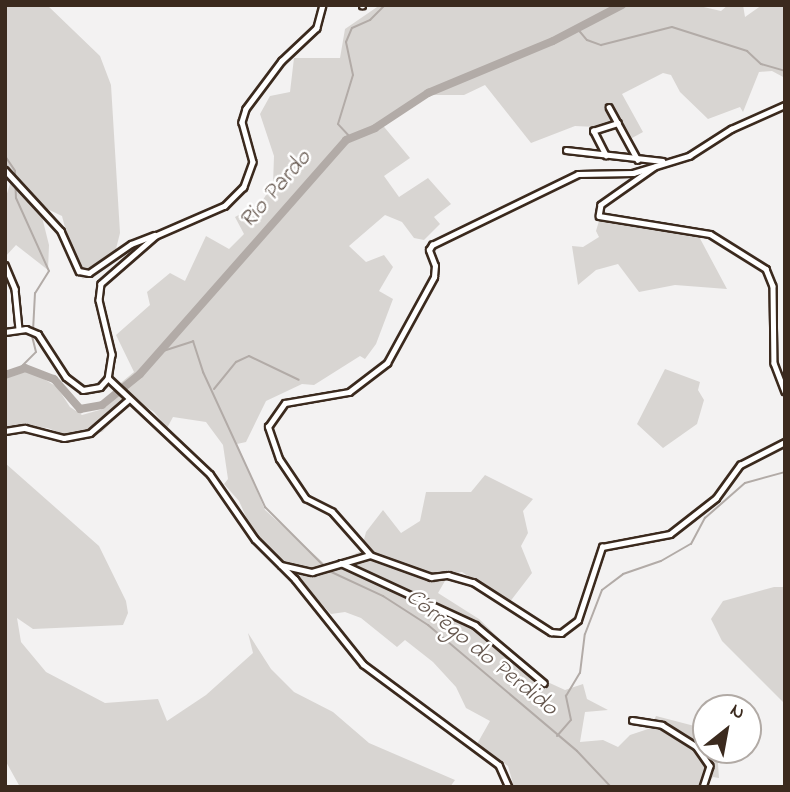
<!DOCTYPE html>
<meta charset="utf-8">
<style>
body{margin:0}
#map{position:relative;width:790px;height:792px;overflow:hidden;background:#f3f2f2;font-family:"Indie Flower",sans-serif}
div>[style]{position:absolute}
[style*='--x']{left:calc(var(--x)*1px);top:calc(var(--y)*1px);width:calc(var(--w)*1px);rotate:calc(var(--a)*1deg)}
.green>*{inset:0;background:#d8d5d2}
.stream>*{height:2px;margin:-1px;padding:0 1px;transform-origin:1px;border-radius:1px;background:#b2aba7}
.river>*{height:8px;margin:-4px;padding:0 4px;transform-origin:4px;border-radius:4px;background:#b2aba7}
.roads{filter:drop-shadow(2px 0 #3b2a1e) drop-shadow(-2px 0 #3b2a1e) drop-shadow(0 2px #3b2a1e) drop-shadow(0 -2px #3b2a1e)}
.street>*{height:4.5px;margin:-2.25px;padding:0 2.25px;transform-origin:2.25px;border-radius:2.25px;background:#fff}
span{translate:-50% -50%;white-space:nowrap;text-align:center;line-height:1.15;-webkit-text-stroke:5px #fff;paint-order:stroke}
.water-label{font-size:24px;color:#65574e;font-style:italic}
.frame{position:absolute;inset:0;border:7px solid #3b2a1e;pointer-events:none}
.north{position:absolute;left:692px;top:694px;width:70px;height:70px;box-sizing:border-box;background:#fff;border:2px solid #b1aaa5;border-radius:50%;rotate:31deg;font-size:19px;font-weight:700;line-height:28px;text-align:center;color:#3b2a1e}
.north::after{content:'';display:block;margin:auto;width:24px;height:32px;background:#3b2a1e;clip-path:polygon(50% 0,100% 100%,50% 72%,0 100%)}
</style>
<div id="map">
<div class="green">
<i style="clip-path:polygon(5px 5px,47px 5px,100px 56px,111px 85px,120px 233px,115px 253px,83px 279px,77px 274px,62px 216px,39px 205px,49px 245px,48px 270px,16px 245px,5px 257px,5px 200px,13px 174px,5px 162px)"></i>
<i style="clip-path:polygon(380px 5px,695px 5px,721px 11px,728px 5px,743px 5px,745px 17px,762px 5px,785px 5px,785px 78px,772px 71px,759px 72px,743px 112px,740px 107px,708px 119px,680px 92px,671px 75px,663px 73px,622px 94px,643px 132px,632px 138px,623px 123px,600px 135px,596px 127px,575px 126px,531px 143px,485px 85px,464px 95px,432px 95px,380px 122px,410px 158px,384px 176px,399px 197px,428px 178px,451px 204px,434px 217px,440px 224px,424px 240px,414px 238px,402px 222px,385px 215px,349px 246px,366px 262px,384px 255px,393px 267px,379px 291px,393px 299px,376px 344px,365px 359px,360px 356px,314px 385px,302px 384px,266px 401px,246px 442px,237px 444px,265px 510px,328px 567px,361px 551px,366px 532px,383px 510px,401px 533px,420px 521px,426px 492px,471px 492px,485px 475px,533px 499px,523px 511px,528px 533px,521px 546px,532px 573px,509px 603px,462px 572px,449px 574px,438px 593px,479px 619px,541px 679px,565px 690px,583px 684px,587px 699px,608px 710px,585px 712px,580px 742px,603px 740px,618px 747px,630px 735px,651px 728px,656px 716px,706px 729px,706px 750px,717px 750px,719px 778px,713px 777px,706px 787px,514px 787px,508px 766px,477px 744px,490px 721px,466px 708px,456px 687px,433px 662px,405px 640px,397px 647px,361px 618px,345px 612px,331px 614px,251px 528px,239px 501px,224px 484px,228px 479px,223px 445px,206px 422px,173px 417px,167px 428px,154px 412px,134px 399px,102px 432px,71px 438px,48px 428px,21px 426px,5px 432px,5px 376px,26px 372px,39px 376px,57px 387px,70px 407px,82px 415px,103px 409px,121px 393px,117px 386px,134px 372px,116px 335px,150px 305px,147px 292px,170px 273px,185px 281px,206px 236px,229px 249px,244px 234px,235px 217px,261px 203px,273px 184px,274px 156px,260px 114px,270px 96px,290px 92px,294px 58px,340px 58px,345px 29px)"></i>
<i style="clip-path:polygon(601px 214px,613px 220px,696px 231px,727px 289px,675px 285px,639px 292px,618px 264px,596px 270px,578px 285px,572px 246px,583px 247px,599px 237px,596px 231px)"></i>
<i style="clip-path:polygon(665px 369px,700px 382px,698px 390px,704px 400px,697px 424px,663px 448px,637px 424px)"></i>
<i style="clip-path:polygon(5px 463px,99px 546px,126px 601px,128px 613px,123px 625px,33px 629px,17px 618px,21px 642px,46px 672px,105px 703px,158px 699px,167px 721px,206px 695px,253px 653px,248px 633px,271px 669px,294px 692px,333px 712px,369px 743px,455px 780px,450px 787px,20px 787px,5px 760px)"></i>
<i style="clip-path:polygon(774px 587px,785px 587px,785px 704px,722px 641px,711px 619px,723px 601px)"></i>
</div>
<div class="stream">
<i style="--x:576;--y:27;--w:17;--a:50"></i>
<i style="--x:587;--y:40;--w:15;--a:20"></i>
<i style="--x:601;--y:45;--w:73;--a:-14.2"></i>
<i style="--x:672;--y:27;--w:79;--a:17.7"></i>
<i style="--x:747;--y:51;--w:19;--a:43"></i>
<i style="--x:761;--y:64;--w:25;--a:16"></i>
<i style="--x:351;--y:138;--w:19;--a:-133"></i>
<i style="--x:338;--y:124;--w:51;--a:-73"></i>
<i style="--x:353;--y:75;--w:34;--a:-102"></i>
<i style="--x:346;--y:42;--w:15;--a:-67"></i>
<i style="--x:352;--y:28;--w:20;--a:-24"></i>
<i style="--x:370;--y:20;--w:21;--a:-45"></i>
<i style="--x:5;--y:156;--w:18;--a:56"></i>
<i style="--x:15;--y:171;--w:27;--a:88"></i>
<i style="--x:16;--y:198;--w:80;--a:65.7"></i>
<i style="--x:49;--y:271;--w:26;--a:122"></i>
<i style="--x:35;--y:293;--w:36;--a:93"></i>
<i style="--x:160;--y:352;--w:35;--a:-18"></i>
<i style="--x:193;--y:341;--w:33;--a:72"></i>
<i style="--x:203;--y:372;--w:149;--a:65.3"></i>
<i style="--x:265;--y:507;--w:83;--a:45"></i>
<i style="--x:21;--y:367;--w:21;--a:-45"></i>
<i style="--x:36;--y:352;--w:16;--a:-104"></i>
<i style="--x:214;--y:389;--w:35;--a:-51"></i>
<i style="--x:236;--y:362;--w:14;--a:-25"></i>
<i style="--x:249;--y:356;--w:55;--a:25.6"></i>
<i style="--x:327;--y:570;--w:62;--a:24.9"></i>
<i style="--x:383;--y:596;--w:54;--a:32.8"></i>
<i style="--x:428;--y:625;--w:195;--a:40.2"></i>
<i style="--x:577;--y:751;--w:50;--a:46.6"></i>
<i style="--x:557;--y:736;--w:21;--a:-49"></i>
<i style="--x:571;--y:720;--w:25;--a:-102"></i>
<i style="--x:566;--y:696;--w:27;--a:-59"></i>
<i style="--x:580;--y:673;--w:39;--a:-83"></i>
<i style="--x:585;--y:634;--w:47;--a:-68.9"></i>
<i style="--x:602;--y:590;--w:26;--a:-37"></i>
<i style="--x:623;--y:574;--w:40;--a:-18.9"></i>
<i style="--x:661;--y:561;--w:34;--a:-30"></i>
<i style="--x:691;--y:544;--w:30;--a:-62"></i>
<i style="--x:705;--y:518;--w:53;--a:-41.2"></i>
<i style="--x:745;--y:483;--w:41;--a:-15.4"></i>
</div>
<div class="river">
<i style="--x:5;--y:375;--w:21;--a:-19"></i>
<i style="--x:25;--y:368;--w:31;--a:21"></i>
<i style="--x:54;--y:379;--w:40;--a:49"></i>
<i style="--x:80;--y:409;--w:22;--a:-10"></i>
<i style="--x:102;--y:405;--w:49;--a:-39.2"></i>
<i style="--x:140;--y:374;--w:312;--a:-48.6"></i>
<i style="--x:346;--y:140;--w:31;--a:-22"></i>
<i style="--x:375;--y:128;--w:64;--a:-33.4"></i>
<i style="--x:428;--y:93;--w:135;--a:-22.6"></i>
<i style="--x:553;--y:41;--w:78;--a:-27.6"></i>
</div>
<div class="roads">
<div class="street">
<i style="--x:323;--y:5;--w:24;--a:105"></i>
<i style="--x:317;--y:28;--w:48;--a:136.7"></i>
<i style="--x:282;--y:61;--w:60;--a:126.9"></i>
<i style="--x:246;--y:109;--w:14;--a:107"></i>
<i style="--x:242;--y:122;--w:41;--a:74.6"></i>
<i style="--x:253;--y:162;--w:27;--a:110"></i>
<i style="--x:244;--y:187;--w:27;--a:135"></i>
<i style="--x:225;--y:206;--w:75;--a:156.5"></i>
<i style="--x:156;--y:236;--w:73;--a:138.9"></i>
<i style="--x:101;--y:284;--w:16;--a:97"></i>
<i style="--x:99;--y:300;--w:56;--a:76.5"></i>
<i style="--x:112;--y:354;--w:24;--a:99"></i>
<i style="--x:108;--y:378;--w:140;--a:43.3"></i>
<i style="--x:210;--y:474;--w:79;--a:55.3"></i>
<i style="--x:255;--y:539;--w:57;--a:45"></i>
<i style="--x:295;--y:579;--w:109;--a:51.3"></i>
<i style="--x:363;--y:664;--w:169;--a:36.6"></i>
<i style="--x:499;--y:765;--w:24;--a:66"></i>
<i style="--x:362;--y:6;--w:1;--a:-90"></i>
<i style="--x:609;--y:107;--w:60;--a:61.3"></i>
<i style="--x:566;--y:150;--w:97;--a:6.5"></i>
<i style="--x:606;--y:156;--w:28;--a:-117"></i>
<i style="--x:593;--y:131;--w:26;--a:-18"></i>
<i style="--x:655;--y:167;--w:66;--a:144.9"></i>
<i style="--x:601;--y:205;--w:11;--a:100"></i>
<i style="--x:599;--y:216;--w:112;--a:9.2"></i>
<i style="--x:710;--y:234;--w:66;--a:32"></i>
<i style="--x:766;--y:269;--w:18;--a:68"></i>
<i style="--x:773;--y:286;--w:77;--a:89.3"></i>
<i style="--x:774;--y:363;--w:30;--a:69"></i>
<i style="--x:5;--y:170;--w:83;--a:47.4"></i>
<i style="--x:61;--y:231;--w:44;--a:65.8"></i>
<i style="--x:79;--y:271;--w:10;--a:11"></i>
<i style="--x:89;--y:273;--w:51;--a:-34.6"></i>
<i style="--x:131;--y:244;--w:25;--a:-21"></i>
<i style="--x:5;--y:265;--w:26;--a:67"></i>
<i style="--x:15;--y:289;--w:40;--a:84.3"></i>
<i style="--x:5;--y:332;--w:21;--a:-8"></i>
<i style="--x:26;--y:329;--w:13;--a:23"></i>
<i style="--x:38;--y:334;--w:51;--a:56.9"></i>
<i style="--x:66;--y:377;--w:21;--a:37"></i>
<i style="--x:83;--y:390;--w:17;--a:-10"></i>
<i style="--x:100;--y:387;--w:12;--a:-48"></i>
<i style="--x:5;--y:431;--w:20;--a:-9"></i>
<i style="--x:25;--y:428;--w:40;--a:14.4"></i>
<i style="--x:64;--y:438;--w:26;--a:-11"></i>
<i style="--x:90;--y:433;--w:50;--a:-41"></i>
<i style="--x:370;--y:555;--w:65;--a:19.8"></i>
<i style="--x:431;--y:577;--w:17;--a:-7"></i>
<i style="--x:448;--y:575;--w:26;--a:16"></i>
<i style="--x:473;--y:582;--w:93;--a:32.7"></i>
<i style="--x:551;--y:632;--w:10;--a:6"></i>
<i style="--x:561;--y:633;--w:21;--a:-37"></i>
<i style="--x:578;--y:620;--w:77;--a:-71.8"></i>
<i style="--x:602;--y:547;--w:69;--a:-10.8"></i>
<i style="--x:670;--y:534;--w:58;--a:-38"></i>
<i style="--x:716;--y:498;--w:41;--a:-54"></i>
<i style="--x:740;--y:465;--w:51;--a:-27.1"></i>
<i style="--x:341;--y:563;--w:148;--a:24.8"></i>
<i style="--x:475;--y:625;--w:90;--a:40"></i>
<i style="--x:281;--y:565;--w:32;--a:13"></i>
<i style="--x:312;--y:572;--w:60;--a:-16.3"></i>
<i style="--x:370;--y:555;--w:57;--a:-131.5"></i>
<i style="--x:332;--y:512;--w:29;--a:-153"></i>
<i style="--x:306;--y:499;--w:48;--a:-124"></i>
<i style="--x:279;--y:459;--w:34;--a:-109"></i>
<i style="--x:268;--y:427;--w:29;--a:-55"></i>
<i style="--x:285;--y:403;--w:65;--a:-9.8"></i>
<i style="--x:349;--y:392;--w:48;--a:-37.3"></i>
<i style="--x:387;--y:363;--w:98;--a:-61.3"></i>
<i style="--x:434;--y:277;--w:11;--a:-85"></i>
<i style="--x:435;--y:266;--w:17;--a:-111"></i>
<i style="--x:429;--y:250;--w:6;--a:-59"></i>
<i style="--x:432;--y:245;--w:162;--a:-25.9"></i>
<i style="--x:578;--y:174;--w:55;--a:-1"></i>
<i style="--x:633;--y:173;--w:59;--a:-16.9"></i>
<i style="--x:689;--y:156;--w:50;--a:-32.7"></i>
<i style="--x:731;--y:129;--w:59;--a:-24"></i>
<i style="--x:632;--y:720;--w:30;--a:9"></i>
<i style="--x:662;--y:725;--w:40;--a:32"></i>
<i style="--x:696;--y:746;--w:24;--a:55"></i>
<i style="--x:710;--y:766;--w:22;--a:108"></i>
</div>
</div>
<div class="water-label">
<span style="left:276px;top:190px;rotate:-49deg">Rio Pardo</span>
<span style="left:481px;top:653px;rotate:39deg">Córrego do Perdido</span>
</div>
<div class="frame"></div>
<div class="north">N</div>
</div>
